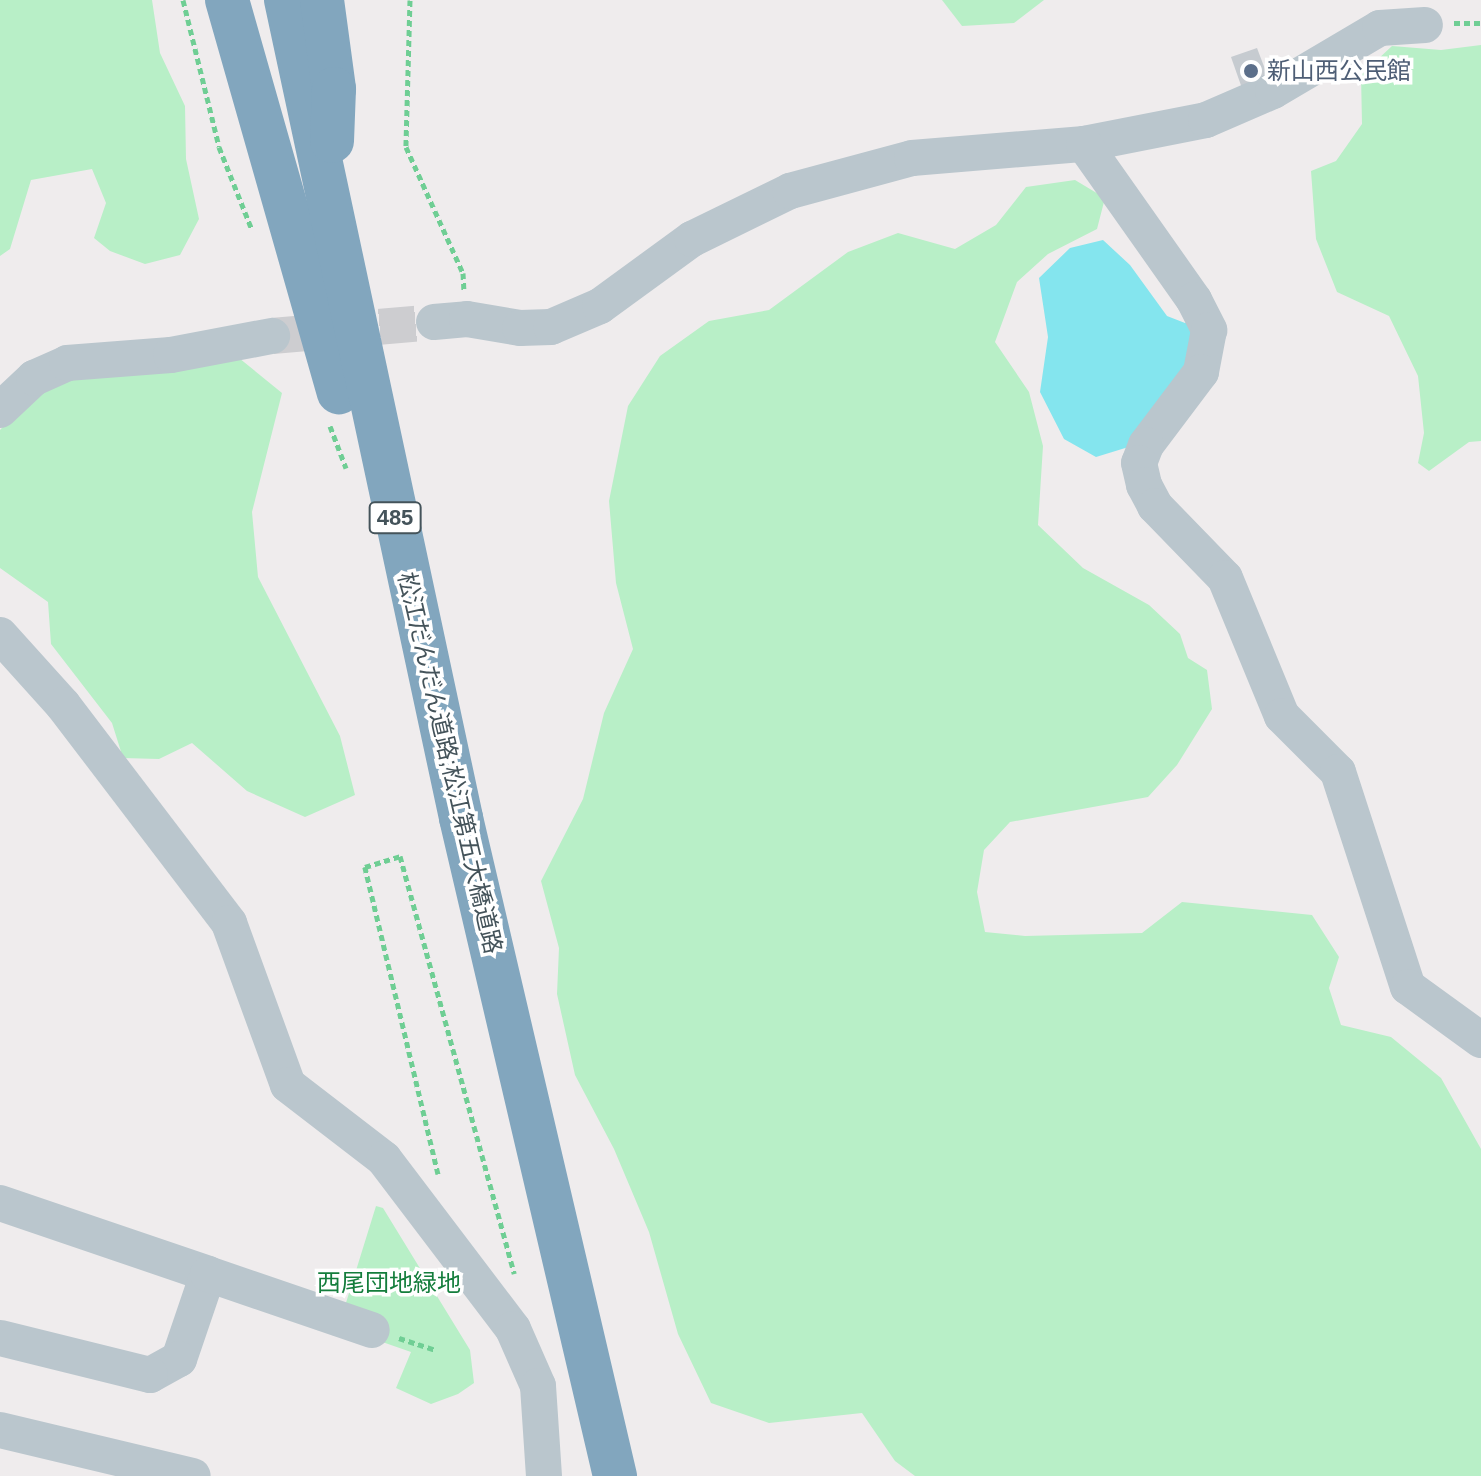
<!DOCTYPE html>
<meta charset="utf-8">
<style>
body{margin:0}
#map{position:relative;width:1481px;height:1476px;overflow:hidden;background:#efeced;font-family:Arial,"Noto Sans JP",sans-serif}
div>[style]{position:absolute}
[style*='--x']{left:calc(var(--x)*1px);top:calc(var(--y)*1px);width:calc(var(--w)*1px);rotate:calc(var(--a)*1deg)}
.green>*{inset:0;background:#b8efc7}
.water>*{inset:0;background:#84e5ee}
.building>*{inset:0;background:#c6cbd0}
.minor-tunnel>*{height:36px;margin-top:-18px;transform-origin:0;background:repeating-linear-gradient(90deg,#cdcdd0 0 36px,transparent 0 54px)}
.path>*{height:5px;margin-top:-2.5px;transform-origin:0;background:repeating-linear-gradient(90deg,#6fce94 0 6px,transparent 0 10px)}
.minor>*{height:36px;margin:-18px;padding:0 18px;transform-origin:18px;border-radius:18px;background:#bac6cd}
.highway>*{height:44px;margin:-22px;padding:0 22px;transform-origin:22px;border-radius:22px;background:#82a6be}
.dots>*{width:22px;height:22px;translate:-50% -50%;box-sizing:border-box;border:4px solid #fff;border-radius:50%}
span{translate:-50% -50%;white-space:nowrap;text-align:center;line-height:1.15;-webkit-text-stroke:7px #fff;paint-order:stroke}
.shield-label span{padding:2px 6px;background:#fff;border:2px solid;border-radius:6px;-webkit-text-stroke-width:0}
.shield-label{font-size:22px;color:#44535a;font-weight:700}
.service-label{font-size:24px;color:#4e5e75}
.left{translate:0 -50%;text-align:left}
.street-label{font-size:24px;color:#44535a}
.park-label{font-size:24px;color:#147d3c}
</style>
<div id="map">
<div class="green">
<i style="clip-path:polygon(0 0,152px 0,160px 53px,185px 106px,186px 159px,199px 219px,180px 255px,145px 264px,110px 251px,94px 238px,106px 203px,92px 169px,31px 180px,10px 249px,0 256px)"></i>
<i style="clip-path:polygon(942px 0,1044px 0,1014px 23px,962px 26px)"></i>
<i style="clip-path:polygon(1481px 45px,1481px 441px,1469px 442px,1429px 471px,1418px 463px,1424px 433px,1418px 376px,1389px 316px,1337px 292px,1316px 239px,1311px 171px,1336px 161px,1362px 124px,1361px 75px,1392px 46px,1441px 50px)"></i>
<i style="clip-path:polygon(1075px 180px,1105px 198px,1097px 229px,1048px 254px,1017px 282px,995px 342px,1029px 392px,1043px 446px,1038px 525px,1083px 568px,1149px 605px,1180px 634px,1188px 658px,1207px 670px,1212px 709px,1177px 765px,1148px 797px,1010px 822px,984px 850px,977px 892px,985px 932px,1025px 936px,1142px 933px,1182px 902px,1312px 915px,1339px 957px,1329px 988px,1341px 1025px,1391px 1037px,1441px 1078px,1481px 1149px,1481px 1476px,915px 1476px,895px 1461px,862px 1413px,769px 1423px,711px 1403px,678px 1334px,649px 1232px,614px 1149px,575px 1075px,557px 994px,559px 948px,541px 881px,583px 799px,604px 713px,633px 649px,616px 583px,609px 501px,628px 406px,660px 356px,709px 321px,769px 310px,848px 252px,898px 233px,955px 249px,996px 225px,1026px 187px)"></i>
<i style="clip-path:polygon(239px 358px,282px 393px,252px 512px,258px 577px,340px 736px,355px 795px,305px 817px,247px 791px,192px 743px,159px 759px,123px 758px,112px 723px,51px 644px,48px 602px,0 568px,0 430px,29px 398px,62px 375px)"></i>
<i style="clip-path:polygon(376px 1206px,383px 1208px,470px 1350px,474px 1383px,458px 1394px,431px 1404px,396px 1388px,411px 1352px,368px 1337px,345px 1306px)"></i>
</div>
<div class="water">
<i style="clip-path:polygon(1103px 240px,1130px 265px,1167px 316px,1185px 323px,1197px 319px,1201px 348px,1135px 445px,1096px 457px,1064px 439px,1040px 392px,1048px 337px,1039px 278px,1070px 248px)"></i>
</div>
<div class="building">
<i style="clip-path:polygon(1257px 48px,1271px 85px,1244px 94px,1231px 57px)"></i>
</div>
<div class="minor-tunnel">
<i style="--x:272;--y:336;--w:163;--a:-4.9"></i>
</div>
<div class="path">
<i style="--x:183;--y:0;--w:151;--a:76.2"></i>
<i style="--x:219;--y:147;--w:89;--a:68.3"></i>
<i style="--x:410;--y:0;--w:147;--a:91.6"></i>
<i style="--x:406;--y:147;--w:138;--a:65.7"></i>
<i style="--x:463;--y:273;--w:17;--a:87"></i>
<i style="--x:1454;--y:23;--w:27;--a:0"></i>
<i style="--x:330;--y:426;--w:45;--a:69.1"></i>
<i style="--x:438;--y:1174;--w:316;--a:-103.4"></i>
<i style="--x:365;--y:867;--w:37;--a:-17"></i>
<i style="--x:400;--y:856;--w:433;--a:74.7"></i>
<i style="--x:399;--y:1338;--w:39;--a:18"></i>
</div>
<div class="minor">
<i style="--x:1084;--y:144;--w:124;--a:-11.1"></i>
<i style="--x:1206;--y:120;--w:73;--a:-23.4"></i>
<i style="--x:1273;--y:91;--w:124;--a:-30.5"></i>
<i style="--x:1380;--y:28;--w:45;--a:-3.8"></i>
<i style="--x:434;--y:322;--w:33;--a:-5"></i>
<i style="--x:467;--y:319;--w:54;--a:9.6"></i>
<i style="--x:520;--y:328;--w:31;--a:-2"></i>
<i style="--x:551;--y:327;--w:53;--a:-23.2"></i>
<i style="--x:600;--y:306;--w:114;--a:-36.1"></i>
<i style="--x:692;--y:239;--w:109;--a:-26.1"></i>
<i style="--x:790;--y:191;--w:126;--a:-15.1"></i>
<i style="--x:912;--y:158;--w:173;--a:-4.7"></i>
<i style="--x:1084;--y:144;--w:191;--a:54.8"></i>
<i style="--x:1194;--y:300;--w:34;--a:63"></i>
<i style="--x:1209;--y:330;--w:43;--a:100.8"></i>
<i style="--x:1201;--y:372;--w:91;--a:127"></i>
<i style="--x:1146;--y:445;--w:19;--a:111"></i>
<i style="--x:1139;--y:463;--w:23;--a:77"></i>
<i style="--x:1144;--y:485;--w:24;--a:62"></i>
<i style="--x:1155;--y:506;--w:100;--a:45.8"></i>
<i style="--x:1225;--y:578;--w:149;--a:67.6"></i>
<i style="--x:1282;--y:716;--w:79;--a:45"></i>
<i style="--x:1338;--y:772;--w:226;--a:72"></i>
<i style="--x:1408;--y:987;--w:90;--a:36"></i>
<i style="--x:0;--y:410;--w:47;--a:-43.3"></i>
<i style="--x:34;--y:378;--w:36;--a:-24"></i>
<i style="--x:67;--y:363;--w:104;--a:-4.4"></i>
<i style="--x:171;--y:355;--w:103;--a:-10.7"></i>
<i style="--x:0;--y:635;--w:94;--a:48"></i>
<i style="--x:63;--y:705;--w:274;--a:52.7"></i>
<i style="--x:229;--y:923;--w:172;--a:70"></i>
<i style="--x:288;--y:1085;--w:121;--a:37.6"></i>
<i style="--x:384;--y:1159;--w:213;--a:52.8"></i>
<i style="--x:513;--y:1329;--w:62;--a:66.3"></i>
<i style="--x:538;--y:1386;--w:90;--a:86.2"></i>
<i style="--x:0;--y:1203;--w:220;--a:18.8"></i>
<i style="--x:208;--y:1274;--w:90;--a:108.8"></i>
<i style="--x:179;--y:1359;--w:33;--a:151"></i>
<i style="--x:150;--y:1375;--w:154;--a:-166.1"></i>
<i style="--x:208;--y:1274;--w:173;--a:18.9"></i>
<i style="--x:0;--y:1430;--w:198;--a:13.4"></i>
</div>
<div class="highway">
<i style="--x:227;--y:0;--w:408;--a:74.1"></i>
<i style="--x:286;--y:0;--w:837;--a:77.92"></i>
<i style="--x:461;--y:818;--w:676;--a:76.83"></i>
<i style="--x:322;--y:0;--w:90;--a:82.3"></i>
<i style="--x:334;--y:89;--w:52;--a:92.2"></i>
</div>
<div class="dots">
<i style="left:1251px;top:71px;background:#5c6f8a"></i>
</div>
<div class="shield-label">
<span style="left:395px;top:518px">485</span>
</div>
<div class="service-label">
<span class="left" style="left:1267px;top:71px">新山西公民館</span>
</div>
<div class="street-label">
<span style="left:450px;top:763px;rotate:77deg">松江だんだん道路;松江第五大橋道路</span>
</div>
<div class="park-label">
<span style="left:389px;top:1283px">西尾団地緑地</span>
</div>
</div>
